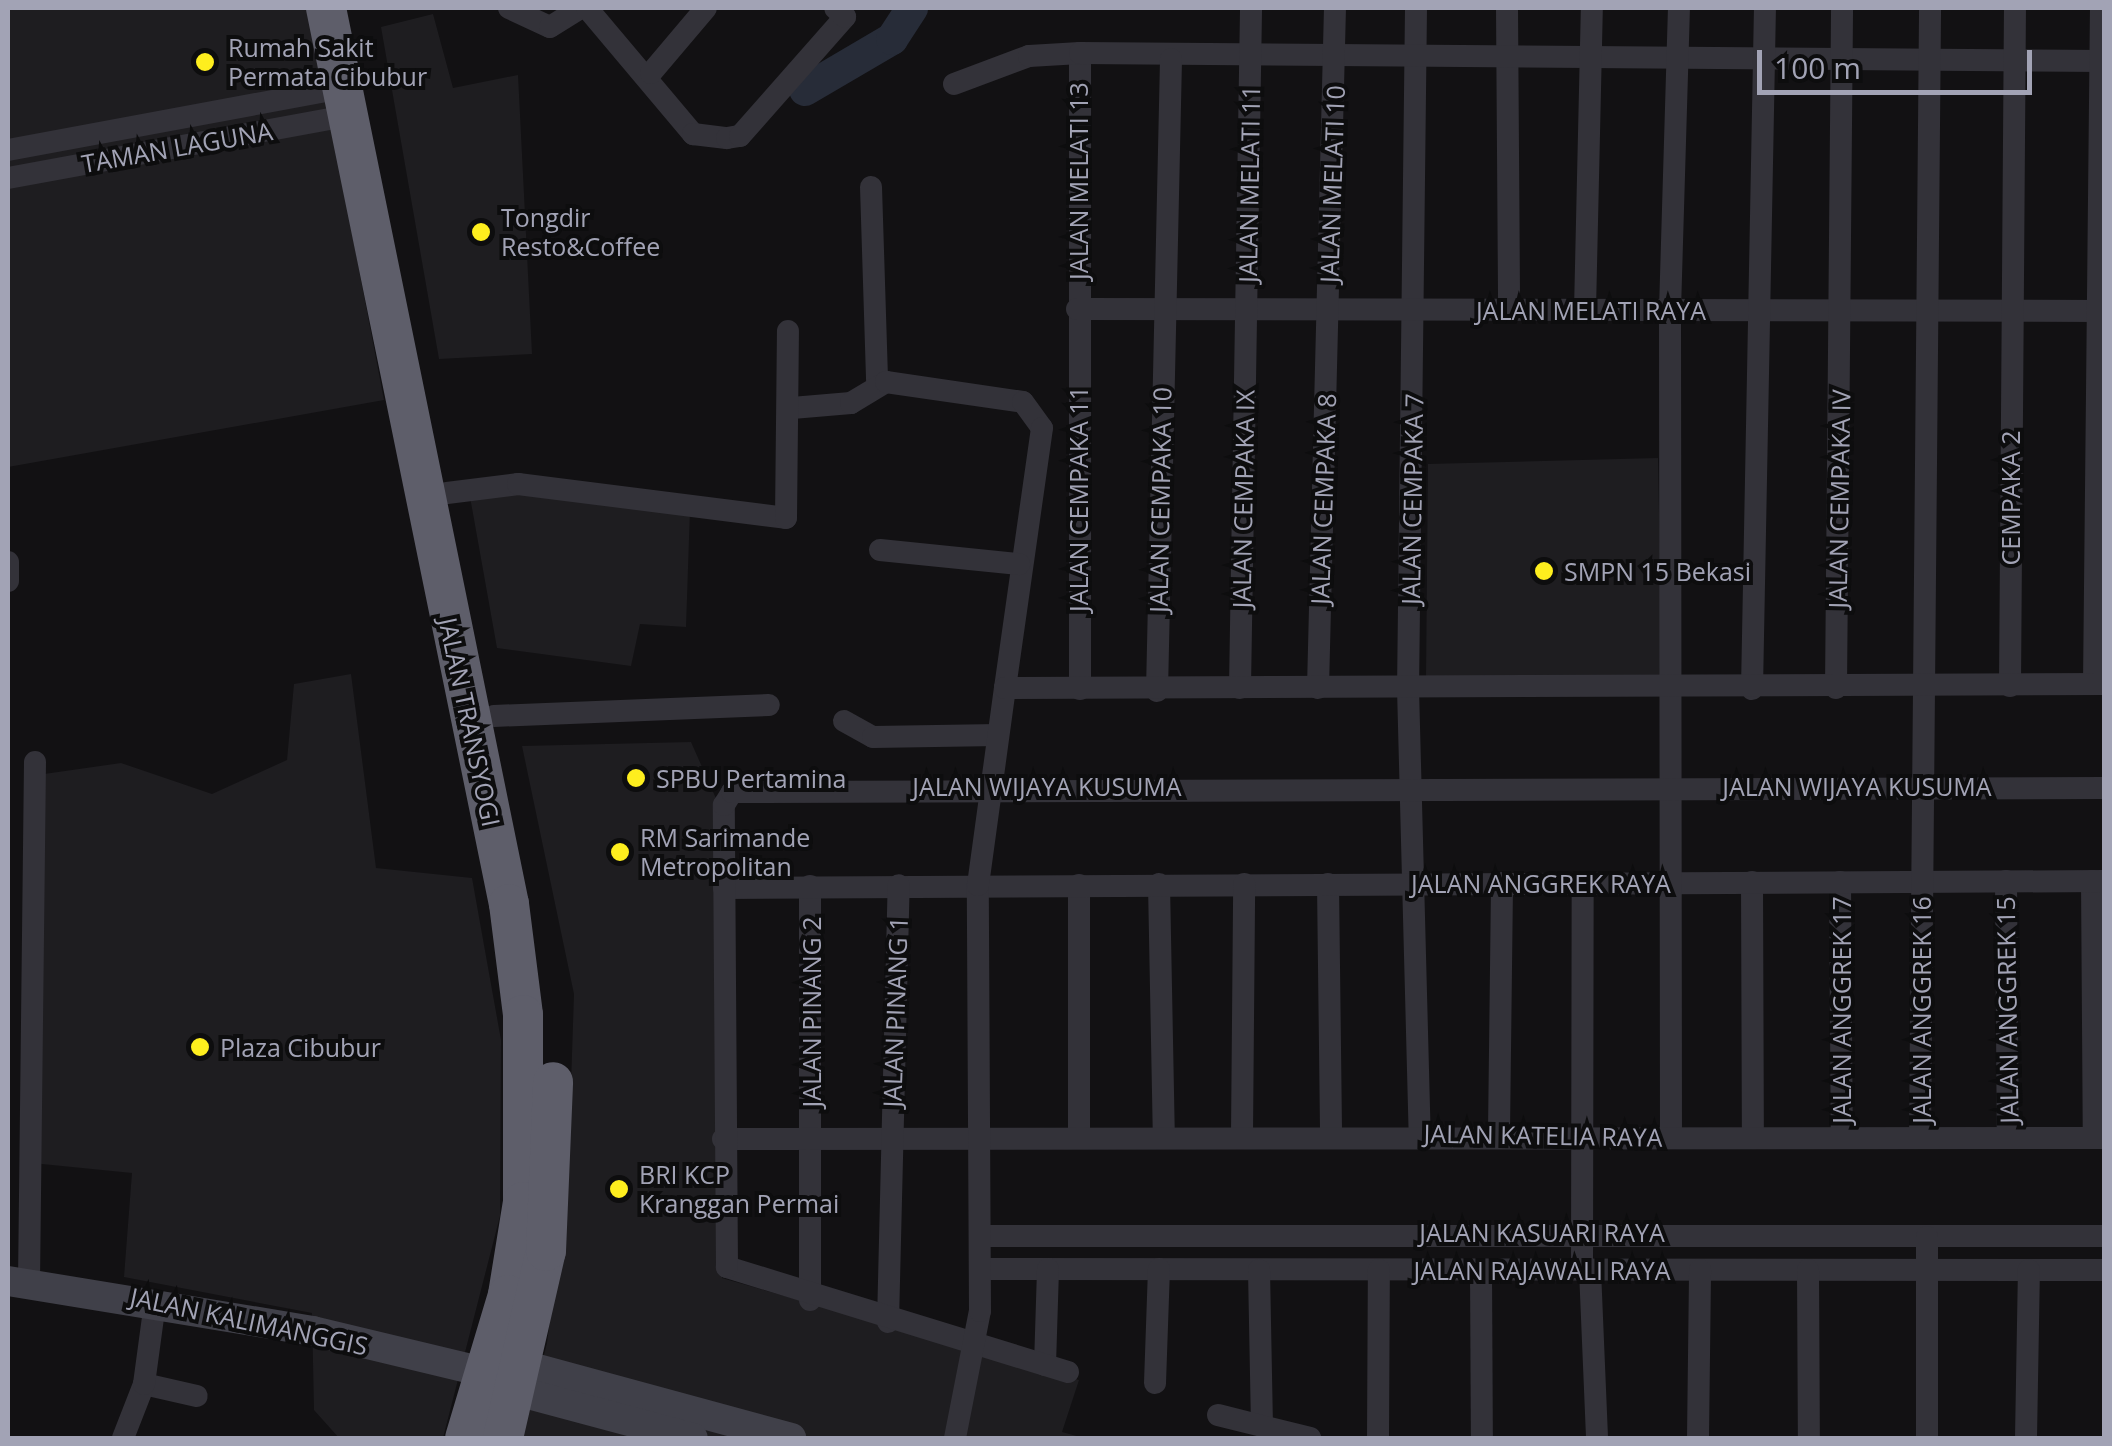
<!DOCTYPE html>
<style>
body{margin:0}
#map{position:relative;width:2112px;height:1446px;overflow:hidden;background:#121113;font-family:"Open Sans",sans-serif}
div>[style]{position:absolute}
[style*='--x']{left:calc(var(--x)*1px);top:calc(var(--y)*1px);width:calc(var(--w)*1px);rotate:calc(var(--a)*1deg)}
.built>*{inset:0;background:#1e1d20}
.river>*{height:32px;margin:-16px;padding:0 16px;transform-origin:16px;border-radius:16px;background:#272c38}
.street>*{height:22px;margin:-11px;padding:0 11px;transform-origin:11px;border-radius:11px;background:#333239}
.secondary>*{height:30px;margin:-15px;padding:0 15px;transform-origin:15px;border-radius:15px;background:#404049}
.highway>*{height:40px;margin:-20px;padding:0 20px;transform-origin:20px;border-radius:20px;background:#5e5e6a}
.dots>*{width:28px;height:28px;translate:-50% -50%;box-sizing:border-box;border:5px solid #0d0d0e;border-radius:50%}
span{translate:-50% -50%;white-space:nowrap;text-align:center;line-height:1.15;-webkit-text-stroke:8px #0d0d0e;paint-order:stroke}
.poi-label{font-size:25px;color:#a2a3b5}
.left{translate:0 -50%;text-align:left}
.street-label{font-size:25px;color:#a2a3b5}
.frame{position:absolute;inset:0;border:10px solid #a2a3b5;pointer-events:none}
.scale{position:absolute;left:1757px;top:50px;width:275px;height:45px;box-sizing:border-box;border:5px solid #a2a3b5;border-top:0;padding-left:12px;font-size:30px;line-height:35px;white-space:nowrap;color:#a2a3b5;-webkit-text-stroke:8px #0d0d0e;paint-order:stroke}
</style>
<div id="map">
<div class="built">
<i style="clip-path:polygon(8px 8px,309px 8px,384px 400px,8px 467px)"></i>
<i style="clip-path:polygon(433px 14px,453px 88px,518px 75px,532px 354px,439px 359px,381px 27px)"></i>
<i style="clip-path:polygon(1658px 458px,1662px 679px,1426px 680px,1428px 464px)"></i>
<i style="clip-path:polygon(467px 480px,690px 510px,686px 627px,640px 624px,631px 666px,497px 648px)"></i>
<i style="clip-path:polygon(351px 674px,376px 868px,472px 878px,501px 1040px,500px 1216px,443px 1438px,339px 1438px,314px 1410px,312px 1313px,124px 1277px,132px 1173px,22px 1162px,37px 775px,121px 763px,212px 794px,287px 760px,294px 684px)"></i>
<i style="clip-path:polygon(691px 742px,722px 812px,722px 1278px,1079px 1380px,1062px 1432px,1084px 1438px,522px 1438px,547px 1343px,568px 1175px,574px 994px,522px 746px)"></i>
</div>
<div class="river">
<i style="--x:805;--y:90;--w:101;--a:-30.4"></i>
<i style="--x:892;--y:39;--w:37;--a:-57"></i>
</div>
<div class="street">
<i style="--x:509;--y:8;--w:45;--a:24.9"></i>
<i style="--x:550;--y:27;--w:36;--a:-32"></i>
<i style="--x:587;--y:8;--w:165;--a:49.9"></i>
<i style="--x:693;--y:134;--w:34;--a:7"></i>
<i style="--x:727;--y:138;--w:13;--a:-9"></i>
<i style="--x:740;--y:136;--w:159;--a:-48.6"></i>
<i style="--x:845;--y:17;--w:13;--a:-138"></i>
<i style="--x:1416;--y:8;--w:680;--a:90.67"></i>
<i style="--x:1408;--y:688;--w:445;--a:88.5"></i>
<i style="--x:1507;--y:8;--w:302;--a:89.6"></i>
<i style="--x:1080;--y:53;--w:636;--a:90"></i>
<i style="--x:651;--y:73;--w:85;--a:-49.8"></i>
<i style="--x:954;--y:84;--w:80;--a:-20.5"></i>
<i style="--x:1029;--y:56;--w:51;--a:-3.4"></i>
<i style="--x:1080;--y:53;--w:1024;--a:0.45"></i>
<i style="--x:8;--y:150;--w:340;--a:-10.5"></i>
<i style="--x:8;--y:178;--w:345;--a:-10.4"></i>
<i style="--x:871;--y:187;--w:196;--a:88.2"></i>
<i style="--x:1077;--y:309;--w:1027;--a:0.11"></i>
<i style="--x:1585;--y:310;--w:302;--a:-88.7"></i>
<i style="--x:792;--y:408;--w:59;--a:-4.8"></i>
<i style="--x:851;--y:403;--w:41;--a:-31"></i>
<i style="--x:886;--y:382;--w:138;--a:8.3"></i>
<i style="--x:1023;--y:402;--w:32;--a:54"></i>
<i style="--x:1042;--y:428;--w:263;--a:98.1"></i>
<i style="--x:447;--y:493;--w:72;--a:-7.2"></i>
<i style="--x:518;--y:484;--w:270;--a:7.2"></i>
<i style="--x:786;--y:518;--w:187;--a:-89.4"></i>
<i style="--x:880;--y:550;--w:140;--a:5.8"></i>
<i style="--x:8;--y:562;--w:19;--a:90"></i>
<i style="--x:2094;--y:684;--w:676;--a:-89.41"></i>
<i style="--x:2010;--y:686;--w:678;--a:-89.58"></i>
<i style="--x:1240;--y:688;--w:680;--a:-89.07"></i>
<i style="--x:1318;--y:688;--w:680;--a:-88.57"></i>
<i style="--x:1836;--y:688;--w:680;--a:-89.49"></i>
<i style="--x:1752;--y:689;--w:681;--a:-88.91"></i>
<i style="--x:1157;--y:691;--w:632;--a:-88.73"></i>
<i style="--x:494;--y:716;--w:275;--a:-2.3"></i>
<i style="--x:844;--y:721;--w:33;--a:29"></i>
<i style="--x:873;--y:737;--w:125;--a:-0.9"></i>
<i style="--x:2006;--y:881;--w:257;--a:89.6"></i>
<i style="--x:2092;--y:881;--w:257;--a:89.6"></i>
<i style="--x:1752;--y:882;--w:256;--a:89.8"></i>
<i style="--x:1840;--y:882;--w:256;--a:89.6"></i>
<i style="--x:1159;--y:884;--w:251;--a:88.9"></i>
<i style="--x:1328;--y:884;--w:249;--a:89.3"></i>
<i style="--x:1079;--y:885;--w:251;--a:90"></i>
<i style="--x:810;--y:886;--w:414;--a:90"></i>
<i style="--x:724;--y:888;--w:1380;--a:-0.29"></i>
<i style="--x:1499;--y:1132;--w:249;--a:-89.3"></i>
<i style="--x:1242;--y:1134;--w:250;--a:-89.5"></i>
<i style="--x:1671;--y:1138;--w:828;--a:-90.07"></i>
<i style="--x:1670;--y:310;--w:302;--a:-88.3"></i>
<i style="--x:1920;--y:1138;--w:1130;--a:-89.49"></i>
<i style="--x:723;--y:1139;--w:1381;--a:-0.04"></i>
<i style="--x:980;--y:1236;--w:1124;--a:0"></i>
<i style="--x:980;--y:1269;--w:1124;--a:0.05"></i>
<i style="--x:1259;--y:1270;--w:156;--a:88.9"></i>
<i style="--x:1481;--y:1270;--w:168;--a:89.7"></i>
<i style="--x:1582;--y:1270;--w:387;--a:-89.9"></i>
<i style="--x:1590;--y:1270;--w:168;--a:87.6"></i>
<i style="--x:1808;--y:1270;--w:168;--a:89.7"></i>
<i style="--x:29;--y:1282;--w:520;--a:-89.34"></i>
<i style="--x:888;--y:1322;--w:437;--a:-88.6"></i>
<i style="--x:1045;--y:1365;--w:96;--a:-88.2"></i>
<i style="--x:1068;--y:1372;--w:357;--a:-162.9"></i>
<i style="--x:727;--y:1267;--w:462;--a:-90.4"></i>
<i style="--x:724;--y:805;--w:15;--a:-58"></i>
<i style="--x:732;--y:792;--w:1372;--a:-0.17"></i>
<i style="--x:1155;--y:1383;--w:114;--a:-88"></i>
<i style="--x:144;--y:1384;--w:54;--a:12.8"></i>
<i style="--x:1218;--y:1415;--w:95;--a:14"></i>
<i style="--x:123;--y:1438;--w:58;--a:-68.7"></i>
<i style="--x:144;--y:1384;--w:82;--a:-82.3"></i>
<i style="--x:955;--y:1438;--w:129;--a:-78.9"></i>
<i style="--x:980;--y:1311;--w:426;--a:-90.3"></i>
<i style="--x:978;--y:885;--w:199;--a:-82.2"></i>
<i style="--x:1005;--y:688;--w:1099;--a:-0.21"></i>
<i style="--x:1378;--y:1438;--w:168;--a:-89.7"></i>
<i style="--x:1698;--y:1438;--w:168;--a:-89.3"></i>
<i style="--x:1927;--y:1438;--w:201;--a:-90"></i>
<i style="--x:2026;--y:1438;--w:168;--a:-89"></i>
</div>
<div class="secondary">
<i style="--x:8;--y:1281;--w:309;--a:9.3"></i>
<i style="--x:313;--y:1331;--w:180;--a:13.5"></i>
<i style="--x:523;--y:1365;--w:278;--a:15.2"></i>
<i style="--x:517;--y:1391;--w:182;--a:15"></i>
</div>
<div class="highway">
<i style="--x:326;--y:8;--w:914;--a:78.46"></i>
<i style="--x:509;--y:904;--w:112;--a:82.8"></i>
<i style="--x:523;--y:1015;--w:187;--a:90"></i>
<i style="--x:523;--y:1202;--w:94;--a:99.2"></i>
<i style="--x:508;--y:1295;--w:149;--a:106.7"></i>
<i style="--x:503;--y:1438;--w:192;--a:-77.1"></i>
<i style="--x:546;--y:1251;--w:169;--a:-87.6"></i>
</div>
<div class="dots">
<i style="left:205px;top:62px;background:#feee1e"></i>
<i style="left:481px;top:232px;background:#feee1e"></i>
<i style="left:1544px;top:571px;background:#feee1e"></i>
<i style="left:636px;top:778px;background:#feee1e"></i>
<i style="left:620px;top:852px;background:#feee1e"></i>
<i style="left:200px;top:1047px;background:#feee1e"></i>
<i style="left:619px;top:1189px;background:#feee1e"></i>
</div>
<div class="poi-label">
<span class="left" style="left:228px;top:62px">Rumah Sakit<br>Permata Cibubur</span>
<span class="left" style="left:501px;top:232px">Tongdir<br>Resto&amp;Coffee</span>
<span class="left" style="left:1564px;top:571px">SMPN 15 Bekasi</span>
<span class="left" style="left:656px;top:778px">SPBU Pertamina</span>
<span class="left" style="left:640px;top:852px">RM Sarimande<br>Metropolitan</span>
<span class="left" style="left:220px;top:1047px">Plaza Cibubur</span>
<span class="left" style="left:639px;top:1189px">BRI KCP<br>Kranggan Permai</span>
</div>
<div class="street-label">
<span style="left:177px;top:147px;rotate:-10deg">TAMAN LAGUNA</span>
<span style="left:1078px;top:181px;rotate:-90deg">JALAN MELATI 13</span>
<span style="left:1249px;top:184px;rotate:-89deg">JALAN MELATI 11</span>
<span style="left:1332px;top:184px;rotate:-88deg">JALAN MELATI 10</span>
<span style="left:1591px;top:310px">JALAN MELATI RAYA</span>
<span style="left:2010px;top:498px;rotate:-90deg">CEMPAKA 2</span>
<span style="left:1078px;top:499px;rotate:-90deg">JALAN CEMPAKA 11</span>
<span style="left:1243px;top:499px;rotate:-89deg">JALAN CEMPAKA IX</span>
<span style="left:1323px;top:499px;rotate:-88deg">JALAN CEMPAKA 8</span>
<span style="left:1412px;top:499px;rotate:-89deg">JALAN CEMPAKA 7</span>
<span style="left:1839px;top:499px;rotate:-89deg">JALAN CEMPAKA IV</span>
<span style="left:1160px;top:500px;rotate:-89deg">JALAN CEMPAKA 10</span>
<span style="left:470px;top:722px;rotate:78deg">JALAN TRANSYOGI</span>
<span style="left:1047px;top:786px">JALAN WIJAYA KUSUMA</span>
<span style="left:1857px;top:786px">JALAN WIJAYA KUSUMA</span>
<span style="left:1541px;top:883px">JALAN ANGGREK RAYA</span>
<span style="left:1841px;top:1010px;rotate:-90deg">JALAN ANGGREK 17</span>
<span style="left:1921px;top:1010px;rotate:-90deg">JALAN ANGGREK 16</span>
<span style="left:2007px;top:1010px;rotate:-91deg">JALAN ANGGREK 15</span>
<span style="left:811px;top:1012px;rotate:-90deg">JALAN PINANG 2</span>
<span style="left:895px;top:1012px;rotate:-88deg">JALAN PINANG 1</span>
<span style="left:1543px;top:1135px;rotate:1deg">JALAN KATELIA RAYA</span>
<span style="left:1542px;top:1232px">JALAN KASUARI RAYA</span>
<span style="left:1542px;top:1270px">JALAN RAJAWALI RAYA</span>
<span style="left:249px;top:1321px;rotate:12deg">JALAN KALIMANGGIS</span>
</div>
<div class="frame"></div>
<div class="scale">100 m</div>
</div>
